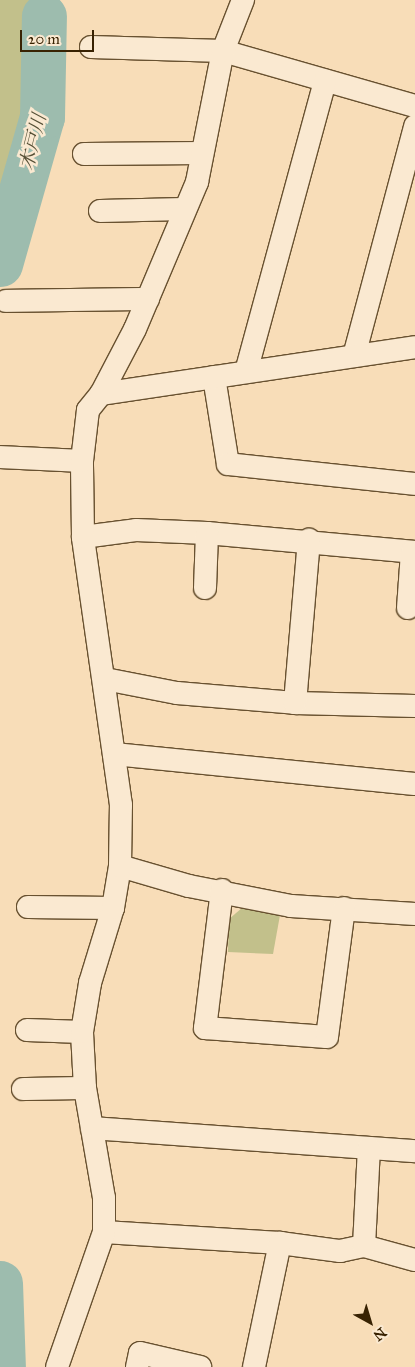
<!DOCTYPE html>
<meta charset="utf-8">
<style>
body{margin:0}
#map{position:relative;width:415px;height:1367px;overflow:hidden;background:#f8ddb8;font-family:"IM FELL Great Primer","Noto Serif JP",serif}
div>[style]{position:absolute}
[style*='--x']{left:calc(var(--x)*1px);top:calc(var(--y)*1px);width:calc(var(--w)*1px);rotate:calc(var(--a)*1deg)}
.green>*{inset:0;background:#c2c08b}
.river>*{height:45px;margin:-22.5px;padding:0 22.5px;transform-origin:22.5px;border-radius:22.5px;background:#9dbcae}
.roads{filter:drop-shadow(1px 0 #685130) drop-shadow(-1px 0 #685130) drop-shadow(0 1px #685130) drop-shadow(0 -1px #685130)}
.minor>*{height:22px;margin:-11px;padding:0 11px;transform-origin:11px;border-radius:11px;background:#fae9d1}
span{translate:-50% -50%;white-space:nowrap;text-align:center;line-height:1.15;-webkit-text-stroke:5px #fae9d1;paint-order:stroke}
.water-label{font-size:19px;color:#565036;font-style:italic}
.north{position:absolute;left:345px;top:1297px;width:50px;height:50px;-webkit-text-stroke:4px #fae9d1;paint-order:stroke;rotate:141deg;font-size:14px;font-weight:700;line-height:20px;text-align:center;color:#382202}
.north::after{content:'';display:block;margin:auto;width:18px;height:22px;background:#382202;clip-path:polygon(50% 0,100% 100%,50% 72%,0 100%)}
.scale{position:absolute;left:20px;top:30px;width:74px;height:22px;box-sizing:border-box;border:2px solid #382202;border-top:0;padding-left:6px;font-size:15px;line-height:18px;white-space:nowrap;color:#382202;-webkit-text-stroke:4px #fae9d1;paint-order:stroke}
</style>
<div id="map">
<div class="green">
<i style="clip-path:polygon(0 0,30px 0,40px 22px,37px 116px,0 241px)"></i>
<i style="clip-path:polygon(242px 908px,280px 915px,273px 954px,228px 952px,229px 919px)"></i>
</div>
<div class="river">
<i style="--x:0;--y:264;--w:153;--a:-74.1"></i>
<i style="--x:42;--y:117;--w:101;--a:-88.9"></i>
<i style="--x:0;--y:1283;--w:84;--a:88"></i>
</div>
<div class="roads">
<div class="minor">
<i style="--x:91;--y:47;--w:132;--a:1.7"></i>
<i style="--x:223;--y:51;--w:200;--a:16"></i>
<i style="--x:84;--y:154;--w:118;--a:-0.5"></i>
<i style="--x:100;--y:211;--w:84;--a:-1.4"></i>
<i style="--x:6;--y:301;--w:142;--a:-0.8"></i>
<i style="--x:354;--y:356;--w:238;--a:-75.1"></i>
<i style="--x:246;--y:372;--w:302;--a:-74.8"></i>
<i style="--x:214;--y:377;--w:88;--a:80.9"></i>
<i style="--x:228;--y:464;--w:188;--a:6.1"></i>
<i style="--x:101;--y:394;--w:317;--a:-8.5"></i>
<i style="--x:0;--y:457;--w:82;--a:2.8"></i>
<i style="--x:83;--y:537;--w:53;--a:-7.5"></i>
<i style="--x:136;--y:530;--w:71;--a:2.4"></i>
<i style="--x:207;--y:533;--w:209;--a:5.2"></i>
<i style="--x:205;--y:588;--w:55;--a:-87.9"></i>
<i style="--x:408;--y:608;--w:56;--a:-85.9"></i>
<i style="--x:105;--y:679;--w:73;--a:11"></i>
<i style="--x:177;--y:693;--w:118;--a:4.8"></i>
<i style="--x:295;--y:703;--w:120;--a:1.4"></i>
<i style="--x:295;--y:703;--w:164;--a:-85.1"></i>
<i style="--x:114;--y:754;--w:302;--a:5.7"></i>
<i style="--x:120;--y:866;--w:72;--a:16.2"></i>
<i style="--x:189;--y:886;--w:104;--a:11.1"></i>
<i style="--x:291;--y:906;--w:124;--a:3.7"></i>
<i style="--x:222;--y:890;--w:139;--a:97"></i>
<i style="--x:205;--y:1028;--w:122;--a:4.2"></i>
<i style="--x:327;--y:1037;--w:130;--a:-82.5"></i>
<i style="--x:28;--y:907;--w:85;--a:0.7"></i>
<i style="--x:27;--y:1030;--w:55;--a:2.1"></i>
<i style="--x:23;--y:1089;--w:62;--a:-0.9"></i>
<i style="--x:92;--y:1128;--w:324;--a:4.1"></i>
<i style="--x:104;--y:1232;--w:176;--a:3.6"></i>
<i style="--x:280;--y:1243;--w:61;--a:7.6"></i>
<i style="--x:340;--y:1251;--w:25;--a:-12"></i>
<i style="--x:364;--y:1246;--w:53;--a:15.4"></i>
<i style="--x:364;--y:1246;--w:98;--a:-87.1"></i>
<i style="--x:57;--y:1367;--w:143;--a:-70.8"></i>
<i style="--x:104;--y:1232;--w:34;--a:-90"></i>
<i style="--x:104;--y:1198;--w:112;--a:-99.8"></i>
<i style="--x:85;--y:1088;--w:56;--a:-93.1"></i>
<i style="--x:82;--y:1032;--w:50;--a:-80.7"></i>
<i style="--x:90;--y:983;--w:78;--a:-73"></i>
<i style="--x:113;--y:908;--w:43;--a:-80.5"></i>
<i style="--x:120;--y:866;--w:61;--a:-89.1"></i>
<i style="--x:121;--y:805;--w:271;--a:-98.1"></i>
<i style="--x:83;--y:537;--w:76;--a:-90.8"></i>
<i style="--x:82;--y:461;--w:51;--a:-83.3"></i>
<i style="--x:88;--y:410;--w:21;--a:-51"></i>
<i style="--x:101;--y:394;--w:73;--a:-62.4"></i>
<i style="--x:135;--y:329;--w:160;--a:-67.1"></i>
<i style="--x:197;--y:182;--w:134;--a:-78.8"></i>
<i style="--x:223;--y:51;--w:55;--a:-68.6"></i>
<i style="--x:137;--y:1367;--w:14;--a:-78"></i>
<i style="--x:140;--y:1353;--w:62;--a:13.1"></i>
<i style="--x:254;--y:1367;--w:127;--a:-78.2"></i>
</div>
</div>
<div class="water-label">
<span style="left:33px;top:142px;rotate:-76deg">木戸川</span>
</div>
<div class="north">N</div>
<div class="scale">20 m</div>
</div>
